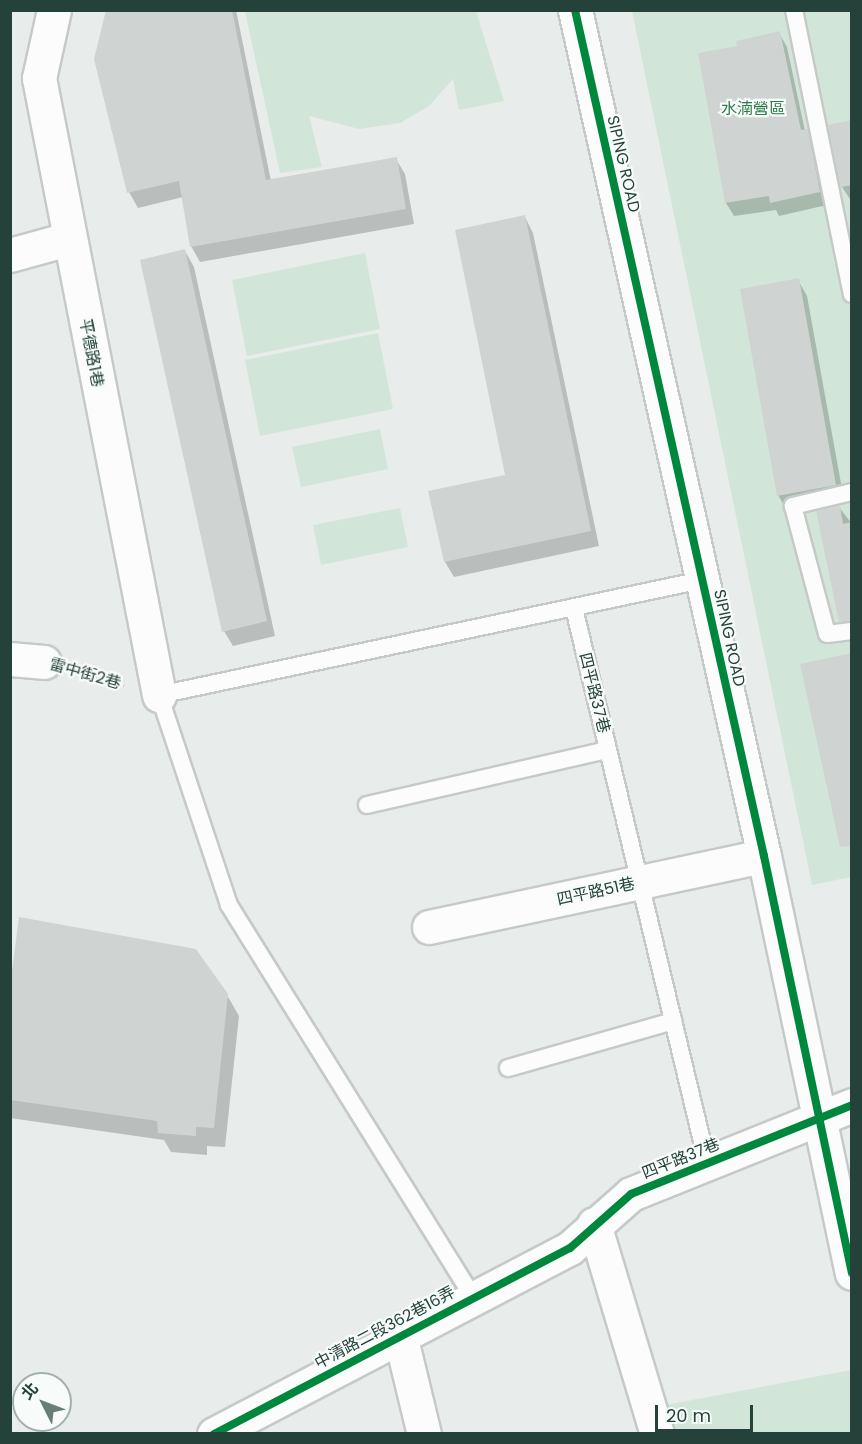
<!DOCTYPE html>
<meta charset="utf-8">
<style>
body{margin:0}
#map{position:relative;width:862px;height:1444px;overflow:hidden;background:#e8edeb;font-family:Poppins,"Noto Sans TC",sans-serif}
div>[style]{position:absolute}
[style*='--x']{left:calc(var(--x)*1px);top:calc(var(--y)*1px);width:calc(var(--w)*1px);rotate:calc(var(--a)*1deg)}
.green>*{inset:0;background:#d1e6d8}
.shadow>*{inset:0;background:#0003}
.building>*{inset:0;background:#cfd4d2}
.path>*{height:4px;margin-top:-2px;transform-origin:0;background:repeating-linear-gradient(90deg,#c3ccca 0 3px,transparent 0 7.5px)}
.roads{filter:drop-shadow(2px 0 #c5cac8) drop-shadow(-2px 0 #c5cac8) drop-shadow(0 2px #c5cac8) drop-shadow(0 -2px #c5cac8)}
.service>*{height:16px;margin:-8px;padding:0 8px;transform-origin:8px;border-radius:8px;background:#fcfcfc}
.minor>*{height:33px;margin:-16.5px;padding:0 16.5px;transform-origin:16.5px;border-radius:16.5px;background:#fcfcfc}
.cycleway>*{height:8px;margin:-4px;padding:0 4px;transform-origin:4px;border-radius:4px;background:#00873e}
span{translate:-50% -50%;white-space:nowrap;text-align:center;line-height:1.15;-webkit-text-stroke:4.5px #f7fbf9;paint-order:stroke}
.park-label{font-size:16px;color:#2d7a4b}
.street-label{font-size:16px;color:#24423a}
.frame{position:absolute;inset:0;border:12px solid #24423a;pointer-events:none}
.north{position:absolute;left:12px;top:1372px;width:60px;height:60px;box-sizing:border-box;background:#f7fbf9;border:2px solid #a3b1ad;border-radius:50%;rotate:312deg;font-size:16px;font-weight:700;line-height:24px;text-align:center;color:#24423a}
.north::after{content:'';display:block;margin:auto;width:21px;height:27px;background:#697e78;clip-path:polygon(50% 0,100% 100%,50% 72%,0 100%)}
.scale{position:absolute;left:655px;top:1405px;width:98px;height:27px;box-sizing:border-box;border:3px solid #24423a;border-top:0;padding-left:8px;font-size:18px;line-height:21px;white-space:nowrap;color:#24423a;-webkit-text-stroke:4px #f7fbf9;paint-order:stroke}
</style>
<div id="map">
<div class="green">
<i style="clip-path:polygon(245px 11px,476px 11px,504px 101px,459px 110px,453px 79px,429px 106px,400px 123px,359px 129px,309px 116px,322px 167px,280px 173px)"></i>
<i style="clip-path:polygon(632px 11px,851px 11px,851px 877px,812px 885px)"></i>
<i style="clip-path:polygon(365px 253px,380px 329px,247px 356px,232px 280px)"></i>
<i style="clip-path:polygon(378px 333px,393px 409px,260px 436px,245px 360px)"></i>
<i style="clip-path:polygon(380px 429px,388px 469px,301px 487px,292px 447px)"></i>
<i style="clip-path:polygon(400px 508px,408px 547px,321px 565px,313px 525px)"></i>
<i style="clip-path:polygon(851px 1370px,851px 1433px,669px 1433px,660px 1406px)"></i>
</div>
<div class="shadow">
<i style="clip-path:polygon(107px 10px,236px 10px,271px 181px,396px 159px,405px 174px,414px 224px,200px 262px,191px 246px,183px 197px,138px 208px,129px 192px)"></i>
<i style="clip-path:polygon(779px 33px,787px 47px,805px 131px,815px 144px,827px 205px,779px 216px,776px 210px,734px 216px,726px 203px,700px 54px,739px 48px)"></i>
<i style="clip-path:polygon(852px 122px,852px 202px,842px 187px,830px 126px)"></i>
<i style="clip-path:polygon(525px 217px,533px 233px,599px 546px,454px 577px,445px 562px,507px 476px)"></i>
<i style="clip-path:polygon(185px 251px,194px 267px,275px 636px,233px 646px,224px 631px)"></i>
<i style="clip-path:polygon(798px 280px,807px 296px,844px 500px,787px 511px,778px 495px)"></i>
<i style="clip-path:polygon(839px 507px,852px 524px,851px 634px,839px 614px)"></i>
<i style="clip-path:polygon(227px 995px,239px 1016px,225px 1147px,207px 1146px,207px 1155px,171px 1152px,164px 1140px,10px 1118px,10px 998px)"></i>
</div>
<div class="building">
<i style="clip-path:polygon(106px 10px,232px 10px,266px 180px,397px 157px,406px 209px,190px 247px,179px 181px,127px 193px,94px 59px)"></i>
<i style="clip-path:polygon(780px 31px,801px 130px,808px 129px,820px 192px,770px 203px,769px 196px,725px 203px,698px 53px,737px 46px,736px 41px)"></i>
<i style="clip-path:polygon(852px 120px,852px 185px,841px 187px,828px 125px)"></i>
<i style="clip-path:polygon(525px 215px,591px 531px,444px 562px,428px 491px,505px 475px,455px 230px)"></i>
<i style="clip-path:polygon(185px 249px,267px 621px,222px 632px,140px 260px)"></i>
<i style="clip-path:polygon(799px 278px,836px 485px,777px 496px,740px 289px)"></i>
<i style="clip-path:polygon(840px 506px,843px 524px,852px 522px,852px 621px,839px 622px,816px 511px)"></i>
<i style="clip-path:polygon(852px 653px,852px 846px,840px 847px,800px 664px)"></i>
<i style="clip-path:polygon(19px 917px,196px 949px,228px 994px,214px 1128px,196px 1127px,196px 1136px,158px 1133px,157px 1121px,10px 1100px,10px 986px)"></i>
</div>
<div class="path">
<i style="--x:73;--y:671;--w:53;--a:15.4"></i>
</div>
<div class="roads">
<div class="service">
<i style="--x:794;--y:10;--w:290;--a:78.5"></i>
<i style="--x:852;--y:492;--w:61;--a:166.7"></i>
<i style="--x:793;--y:506;--w:132;--a:75.1"></i>
<i style="--x:827;--y:634;--w:25;--a:-7"></i>
<i style="--x:574;--y:608;--w:570;--a:76.5"></i>
<i style="--x:367;--y:805;--w:247;--a:-12.9"></i>
<i style="--x:508;--y:1068;--w:172;--a:-15.9"></i>
<i style="--x:473;--y:1297;--w:462;--a:-121.9"></i>
<i style="--x:229;--y:905;--w:221;--a:-108.4"></i>
<i style="--x:159;--y:695;--w:555;--a:-11.96"></i>
</div>
<div class="minor">
<i style="--x:54;--y:10;--w:70;--a:102.4"></i>
<i style="--x:39;--y:78;--w:629;--a:78.99"></i>
<i style="--x:575;--y:10;--w:867;--a:77.41"></i>
<i style="--x:764;--y:856;--w:426;--a:78.1"></i>
<i style="--x:10;--y:255;--w:60;--a:-15.4"></i>
<i style="--x:10;--y:659;--w:34;--a:5"></i>
<i style="--x:429;--y:927;--w:342;--a:-12"></i>
<i style="--x:594;--y:1224;--w:219;--a:73.3"></i>
<i style="--x:400;--y:1335;--w:102;--a:76.4"></i>
<i style="--x:214;--y:1434;--w:402;--a:-27.6"></i>
<i style="--x:570;--y:1248;--w:81;--a:-41.5"></i>
<i style="--x:631;--y:1194;--w:238;--a:-21.9"></i>
</div>
</div>
<div class="cycleway">
<i style="--x:575;--y:10;--w:867;--a:77.41"></i>
<i style="--x:764;--y:856;--w:426;--a:78.1"></i>
<i style="--x:214;--y:1434;--w:402;--a:-27.6"></i>
<i style="--x:570;--y:1248;--w:81;--a:-41.5"></i>
<i style="--x:631;--y:1194;--w:238;--a:-21.9"></i>
</div>
<div class="park-label">
<span style="left:753px;top:109px">水湳營區</span>
</div>
<div class="street-label">
<span style="left:623px;top:164px;rotate:77deg">SIPING ROAD</span>
<span style="left:91px;top:353px;rotate:79deg">平德路1巷</span>
<span style="left:729px;top:638px;rotate:78deg">SIPING ROAD</span>
<span style="left:85px;top:674px;rotate:16deg">雷中街2巷</span>
<span style="left:594px;top:693px;rotate:76deg">四平路37巷</span>
<span style="left:596px;top:892px;rotate:-12deg">四平路51巷</span>
<span style="left:681px;top:1159px;rotate:-22deg">四平路37巷</span>
<span style="left:385px;top:1328px;rotate:-28deg">中清路二段362巷16弄</span>
</div>
<div class="frame"></div>
<div class="north">北</div>
<div class="scale">20 m</div>
</div>
